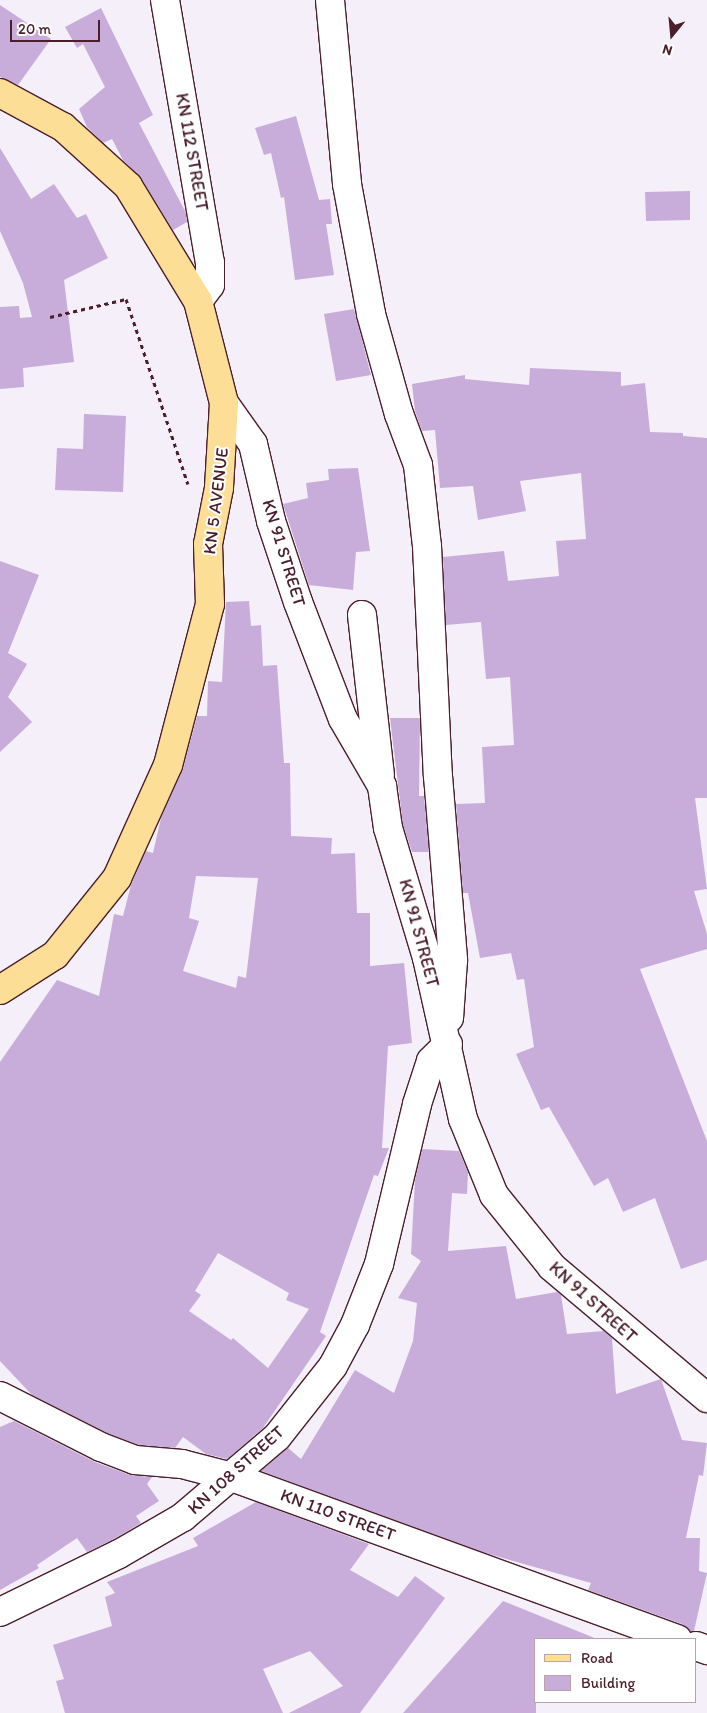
<!DOCTYPE html>
<style>
body{margin:0}
#map{position:relative;width:707px;height:1713px;overflow:hidden;background:#f4eff8;font-family:Itim,sans-serif}
div>[style]{position:absolute}
[style*='--x']{left:calc(var(--x)*1px);top:calc(var(--y)*1px);width:calc(var(--w)*1px);rotate:calc(var(--a)*1deg)}
.building>*{inset:0;background:#c8adda}
.path>*{height:3px;margin-top:-1.5px;transform-origin:0;background:repeating-linear-gradient(90deg,#4a1f2b 0 4px,transparent 0 8px)}
.roads{filter:drop-shadow(1px 0 #4a1f2b) drop-shadow(-1px 0 #4a1f2b) drop-shadow(0 1px #4a1f2b) drop-shadow(0 -1px #4a1f2b)}
.minor>*{height:28px;margin:-14px;padding:0 14px;transform-origin:14px;border-radius:14px;background:#fff}
.major>*{height:28px;margin:-14px;padding:0 14px;transform-origin:14px;border-radius:14px;background:#fcde96}
span{translate:-50% -50%;white-space:nowrap;text-align:center;line-height:1.15;-webkit-text-stroke:4px #fff;paint-order:stroke}
.street-label{font-size:18px;color:#4a1f2b}
.legend{position:absolute;left:534px;top:1638px;width:162px;height:65px;box-sizing:border-box;background:#fff;border:1px solid #b7a5aa;margin:0;padding:6px 9px;list-style:none;font-size:15px;color:#4a1f2b}
.legend li{display:flex;align-items:center;gap:10px;height:25px}
.legend b{width:25px;border:1px solid #b7a5aa}
.north{position:absolute;left:647px;top:10px;width:50px;height:50px;-webkit-text-stroke:4px #fff;paint-order:stroke;rotate:197deg;font-size:14px;font-weight:700;line-height:20px;text-align:center;color:#4a1f2b}
.north::after{content:'';display:block;margin:auto;width:18px;height:22px;background:#4a1f2b;clip-path:polygon(50% 0,100% 100%,50% 72%,0 100%)}
.scale{position:absolute;left:10px;top:20px;width:90px;height:22px;box-sizing:border-box;border:2px solid #4a1f2b;border-top:0;padding-left:6px;font-size:15px;line-height:18px;white-space:nowrap;color:#4a1f2b;-webkit-text-stroke:4px #fff;paint-order:stroke}
</style>
<div id="map">
<div class="building">
<i style="clip-path:polygon(0 5px,51px 39px,18px 85px,0 77px)"></i>
<i style="clip-path:polygon(101px 8px,153px 115px,139px 123px,186px 213px,187px 222px,173px 230px,141px 178px,123px 160px,112px 139px,103px 143px,87px 127px,79px 109px,105px 87px,83px 44px,77px 48px,65px 27px)"></i>
<i style="clip-path:polygon(296px 116px,319px 200px,330px 199px,332px 224px,326px 224px,334px 275px,295px 280px,284px 197px,281px 198px,271px 153px,264px 155px,255px 128px)"></i>
<i style="clip-path:polygon(0 148px,31px 199px,54px 184px,77px 218px,86px 214px,108px 258px,64px 280px,74px 362px,23px 368px,24px 387px,0 389px,0 307px,19px 306px,20px 318px,32px 317px,23px 283px,0 231px)"></i>
<i style="clip-path:polygon(690px 191px,690px 220px,646px 221px,645px 192px)"></i>
<i style="clip-path:polygon(354px 309px,371px 375px,336px 381px,324px 314px)"></i>
<i style="clip-path:polygon(530px 368px,621px 372px,621px 386px,645px 383px,650px 432px,683px 433px,683px 436px,707px 438px,707px 798px,695px 798px,707px 889px,694px 891px,707px 934px,707px 949px,640px 969px,707px 1141px,707px 1260px,681px 1269px,655px 1198px,623px 1212px,608px 1178px,594px 1186px,549px 1107px,541px 1110px,516px 1054px,534px 1047px,524px 979px,517px 980px,511px 953px,480px 958px,468px 893px,463px 893px,456px 804px,485px 803px,482px 747px,514px 745px,510px 677px,486px 679px,481px 622px,446px 625px,443px 557px,504px 551px,508px 581px,559px 576px,556px 541px,586px 539px,581px 473px,520px 481px,526px 511px,478px 520px,473px 486px,440px 488px,435px 430px,422px 431px,415px 411px,412px 384px,465px 375px,465px 379px,529px 385px)"></i>
<i style="clip-path:polygon(84px 414px,126px 416px,123px 492px,55px 490px,57px 448px,83px 449px)"></i>
<i style="clip-path:polygon(358px 468px,370px 551px,356px 552px,353px 590px,309px 585px,283px 504px,308px 498px,306px 483px,329px 480px,328px 469px)"></i>
<i style="clip-path:polygon(0 561px,39px 575px,8px 653px,27px 664px,8px 697px,32px 722px,0 752px)"></i>
<i style="clip-path:polygon(evenodd,249px 601px,251px 626px,261px 625px,263px 666px,277px 665px,284px 763px,290px 763px,291px 836px,332px 838px,331px 854px,355px 853px,357px 913px,370px 913px,370px 966px,404px 963px,412px 1043px,388px 1046px,382px 1148px,389px 1148px,378px 1176px,374px 1175px,320px 1332px,326px 1336px,263px 1428px,227px 1459px,206px 1454px,183px 1437px,175px 1448px,139px 1445px,107px 1433px,32px 1395px,0 1361px,0 1062px,57px 980px,99px 996px,114px 914px,123px 916px,131px 885px,146px 851px,153px 853px,161px 818px,183px 769px,197px 716px,207px 716px,208px 681px,222px 682px,226px 602px,249px 601px,196px 876px,258px 878px,246px 978px,238px 976px,236px 988px,183px 971px,199px 921px,189px 918px,196px 876px,249px 601px,218px 1253px,289px 1293px,286px 1300px,309px 1309px,268px 1368px,233px 1338px,231px 1340px,189px 1311px,201px 1295px,195px 1291px,218px 1253px)"></i>
<i style="clip-path:polygon(390px 718px,420px 718px,419px 796px,424px 796px,429px 852px,412px 852px,403px 825px)"></i>
<i style="clip-path:polygon(422px 1149px,459px 1151px,468px 1172px,467px 1194px,452px 1193px,448px 1251px,506px 1246px,516px 1299px,557px 1292px,561px 1295px,567px 1334px,604px 1331px,612px 1338px,616px 1394px,661px 1379px,682px 1440px,707px 1443px,703px 1476px,699px 1475px,686px 1538px,700px 1538px,699px 1571px,707px 1573px,694px 1631px,690px 1632px,682px 1624px,588px 1590px,591px 1583px,482px 1552px,261px 1471px,288px 1448px,301px 1459px,355px 1370px,394px 1393px,413px 1341px,417px 1303px,398px 1298px,421px 1261px,411px 1254px,415px 1180px)"></i>
<i style="clip-path:polygon(14px 1421px,95px 1462px,130px 1475px,152px 1477px,147px 1484px,159px 1501px,136px 1516px,141px 1523px,112px 1540px,87px 1552px,77px 1538px,37px 1565px,39px 1568px,0 1590px,0 1427px)"></i>
<i style="clip-path:polygon(256px 1502px,369px 1544px,350px 1570px,398px 1597px,415px 1576px,445px 1598px,360px 1713px,289px 1713px,343px 1686px,310px 1651px,263px 1669px,283px 1713px,65px 1713px,56px 1681px,64px 1679px,53px 1645px,112px 1626px,105px 1597px,115px 1593px,107px 1582px,198px 1546px,193px 1538px)"></i>
<i style="clip-path:polygon(503px 1601px,597px 1639px,536px 1639px,536px 1713px,403px 1713px)"></i>
</div>
<div class="path">
<i style="--x:50;--y:317;--w:78;--a:-13.3"></i>
<i style="--x:126;--y:299;--w:195;--a:71.5"></i>
</div>
<div class="roads">
<div class="minor">
<i style="--x:165;--y:0;--w:267;--a:80.3"></i>
<i style="--x:210;--y:263;--w:22;--a:90"></i>
<i style="--x:210;--y:285;--w:20;--a:127"></i>
<i style="--x:330;--y:0;--w:185;--a:84.7"></i>
<i style="--x:347;--y:184;--w:132;--a:79.5"></i>
<i style="--x:371;--y:314;--w:104;--a:74.4"></i>
<i style="--x:399;--y:414;--w:54;--a:69.6"></i>
<i style="--x:418;--y:465;--w:81;--a:83.7"></i>
<i style="--x:427;--y:546;--w:230;--a:87.3"></i>
<i style="--x:438;--y:776;--w:185;--a:85.3"></i>
<i style="--x:453;--y:960;--w:58;--a:93.9"></i>
<i style="--x:224;--y:403;--w:50;--a:54.7"></i>
<i style="--x:253;--y:444;--w:79;--a:76.8"></i>
<i style="--x:271;--y:521;--w:85;--a:71.6"></i>
<i style="--x:298;--y:602;--w:125;--a:69"></i>
<i style="--x:343;--y:719;--w:78;--a:59.8"></i>
<i style="--x:382;--y:786;--w:42;--a:81.9"></i>
<i style="--x:388;--y:828;--w:136;--a:73.3"></i>
<i style="--x:427;--y:958;--w:165;--a:77.4"></i>
<i style="--x:463;--y:1119;--w:82;--a:67.8"></i>
<i style="--x:494;--y:1195;--w:92;--a:51.1"></i>
<i style="--x:552;--y:1267;--w:203;--a:40.2"></i>
<i style="--x:362;--y:615;--w:161;--a:83.6"></i>
<i style="--x:0;--y:1396;--w:113;--a:26.8"></i>
<i style="--x:101;--y:1447;--w:36;--a:21"></i>
<i style="--x:135;--y:1460;--w:47;--a:4.9"></i>
<i style="--x:182;--y:1464;--w:52;--a:14.6"></i>
<i style="--x:232;--y:1477;--w:474;--a:20"></i>
<i style="--x:0;--y:1612;--w:132;--a:-26"></i>
<i style="--x:119;--y:1554;--w:74;--a:-30"></i>
<i style="--x:183;--y:1517;--w:123;--a:-40.4"></i>
<i style="--x:277;--y:1437;--w:90;--a:-51.7"></i>
<i style="--x:333;--y:1366;--w:47;--a:-61.8"></i>
<i style="--x:355;--y:1325;--w:66;--a:-68.5"></i>
<i style="--x:379;--y:1264;--w:164;--a:-76.6"></i>
<i style="--x:417;--y:1104;--w:45;--a:-72"></i>
<i style="--x:431;--y:1061;--w:24;--a:-45"></i>
<i style="--x:696;--y:1646;--w:12;--a:20"></i>
</div>
<div class="major">
<i style="--x:0;--y:93;--w:72;--a:28.4"></i>
<i style="--x:63;--y:127;--w:88;--a:42.2"></i>
<i style="--x:128;--y:186;--w:135;--a:58.7"></i>
<i style="--x:198;--y:301;--w:105;--a:75.7"></i>
<i style="--x:224;--y:403;--w:85;--a:93.4"></i>
<i style="--x:219;--y:488;--w:57;--a:101.1"></i>
<i style="--x:208;--y:544;--w:60;--a:88.1"></i>
<i style="--x:210;--y:604;--w:166;--a:104.6"></i>
<i style="--x:168;--y:765;--w:124;--a:114.3"></i>
<i style="--x:117;--y:878;--w:99;--a:128.8"></i>
<i style="--x:55;--y:955;--w:65;--a:147.5"></i>
</div>
</div>
<div class="street-label">
<span style="left:192px;top:152px;rotate:80deg">KN 112 STREET</span>
<span style="left:216px;top:501px;rotate:-83deg">KN 5 AVENUE</span>
<span style="left:284px;top:553px;rotate:73deg">KN 91 STREET</span>
<span style="left:419px;top:933px;rotate:75deg">KN 91 STREET</span>
<span style="left:593px;top:1302px;rotate:42deg">KN 91 STREET</span>
<span style="left:236px;top:1470px;rotate:-42deg">KN 108 STREET</span>
<span style="left:338px;top:1515px;rotate:20deg">KN 110 STREET</span>
</div>
<ul class="legend">
<li><b style="height:6px;background:#fcde96"></b>Road</li>
<li><b style="height:14px;background:#c8adda"></b>Building</li>
</ul>
<div class="north">N</div>
<div class="scale">20 m</div>
</div>
